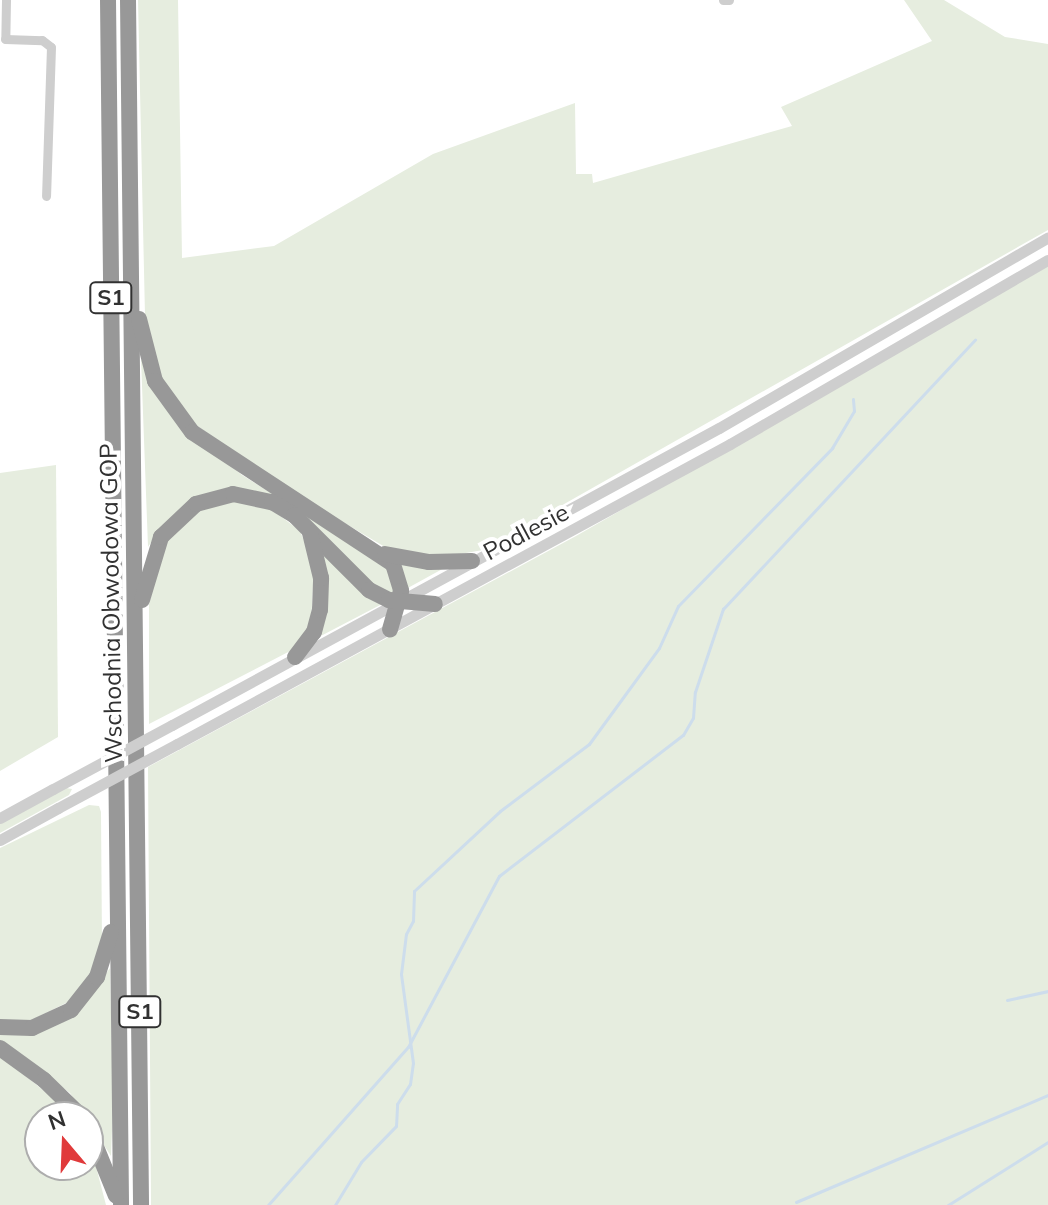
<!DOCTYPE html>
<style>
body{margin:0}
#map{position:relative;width:1048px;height:1205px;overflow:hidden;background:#fff;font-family:Mulish,sans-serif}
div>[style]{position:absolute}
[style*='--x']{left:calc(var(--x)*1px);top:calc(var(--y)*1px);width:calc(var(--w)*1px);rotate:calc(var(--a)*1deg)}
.green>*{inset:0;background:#e6eddf}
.stream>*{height:3px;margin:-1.5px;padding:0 1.5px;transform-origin:1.5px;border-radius:1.5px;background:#cdddec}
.minor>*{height:9px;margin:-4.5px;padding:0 4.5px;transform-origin:4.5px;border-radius:4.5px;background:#cecece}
.tertiary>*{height:11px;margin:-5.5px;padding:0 5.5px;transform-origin:5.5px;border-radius:5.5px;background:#cecece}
.motorway>*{height:16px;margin:-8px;padding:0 8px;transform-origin:8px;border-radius:8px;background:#989898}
.tertiary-bridge>*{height:11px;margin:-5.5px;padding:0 5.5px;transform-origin:5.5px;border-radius:5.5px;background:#cecece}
span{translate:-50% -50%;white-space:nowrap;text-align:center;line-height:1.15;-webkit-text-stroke:8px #fff;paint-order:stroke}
.shield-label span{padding:2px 6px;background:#fff;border:2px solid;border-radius:6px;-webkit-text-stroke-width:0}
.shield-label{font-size:22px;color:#313131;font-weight:700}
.street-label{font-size:24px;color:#313131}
.north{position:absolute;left:24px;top:1101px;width:80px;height:80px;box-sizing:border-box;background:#fff;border:2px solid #adadad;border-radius:50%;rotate:341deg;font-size:22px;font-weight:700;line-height:32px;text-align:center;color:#313131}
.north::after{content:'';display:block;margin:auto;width:28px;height:36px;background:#e03a3b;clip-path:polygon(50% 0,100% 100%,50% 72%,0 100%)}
</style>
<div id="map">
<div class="green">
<i style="clip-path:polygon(138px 0,178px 0,182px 258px,274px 246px,433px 154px,575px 103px,576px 174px,592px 174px,593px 183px,792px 126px,781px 107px,932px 41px,904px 0,944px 0,1005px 37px,1048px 44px,1048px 230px,483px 550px,437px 558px,385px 547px,267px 477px,184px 416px,160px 377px,145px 316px)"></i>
<i style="clip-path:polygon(1048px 266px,1048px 1205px,151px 1205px,148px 767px,576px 536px)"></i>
<i style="clip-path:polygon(141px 359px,174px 420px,242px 475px,388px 566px,395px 594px,378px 590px,333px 549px,236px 488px,156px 535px,148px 547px)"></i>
<i style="clip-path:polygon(56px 465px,58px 737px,0 771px,0 473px)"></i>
<i style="clip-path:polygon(234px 500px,270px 508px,300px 531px,314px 565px,311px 625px,294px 649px,149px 724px,149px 604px,163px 545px,198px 510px)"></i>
<i style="clip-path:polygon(320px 547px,350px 582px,384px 603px,315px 639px)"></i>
<i style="clip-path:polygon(399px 562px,446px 567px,406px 589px)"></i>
<i style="clip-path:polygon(66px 788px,72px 789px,69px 795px,0 833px,0 824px)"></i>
<i style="clip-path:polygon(89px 805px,99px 806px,101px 812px,102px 946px,92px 973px,70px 1001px,32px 1020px,0 1021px,0 848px)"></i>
<i style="clip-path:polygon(110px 968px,113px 1104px,111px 1156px,70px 1093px,0 1041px,0 1033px,78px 1011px)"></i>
<i style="clip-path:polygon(0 1055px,76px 1117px,40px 1117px,40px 1165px,88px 1165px,88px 1136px,106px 1205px,0 1205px)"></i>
</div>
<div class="stream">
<i style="--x:1007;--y:1000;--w:42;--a:-12.4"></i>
<i style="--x:796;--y:1202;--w:274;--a:-23"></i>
<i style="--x:268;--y:1205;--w:211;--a:-48.5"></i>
<i style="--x:408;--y:1047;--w:194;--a:-62"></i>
<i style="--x:499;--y:876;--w:232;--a:-37.5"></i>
<i style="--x:683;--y:735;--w:20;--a:-60"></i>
<i style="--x:693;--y:718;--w:26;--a:-86"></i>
<i style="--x:695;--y:692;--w:88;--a:-71.4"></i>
<i style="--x:723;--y:609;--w:369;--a:-46.9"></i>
<i style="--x:335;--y:1205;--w:50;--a:-58.8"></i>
<i style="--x:361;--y:1162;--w:50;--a:-45.8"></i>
<i style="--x:396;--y:1126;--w:22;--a:-87"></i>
<i style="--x:397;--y:1104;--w:24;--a:-57"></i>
<i style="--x:410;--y:1084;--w:21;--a:-82"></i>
<i style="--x:413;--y:1063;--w:90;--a:-97.7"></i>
<i style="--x:401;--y:974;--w:40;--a:-82.9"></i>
<i style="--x:406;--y:934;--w:15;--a:-62"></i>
<i style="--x:413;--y:921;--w:30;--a:-88"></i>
<i style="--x:414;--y:891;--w:117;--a:-42.9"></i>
<i style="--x:500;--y:811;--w:111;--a:-37"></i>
<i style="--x:589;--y:744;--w:119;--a:-53.9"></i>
<i style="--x:659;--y:648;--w:46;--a:-65.7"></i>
<i style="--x:678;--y:606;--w:221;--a:-45.7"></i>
<i style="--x:832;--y:448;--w:43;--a:-59.3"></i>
<i style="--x:854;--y:411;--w:12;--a:-95"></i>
<i style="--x:948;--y:1205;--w:118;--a:-32.2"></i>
</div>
<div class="minor">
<i style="--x:6;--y:0;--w:39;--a:91"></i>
<i style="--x:5;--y:39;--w:37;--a:2"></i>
<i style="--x:42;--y:40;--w:11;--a:38"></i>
<i style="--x:51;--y:47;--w:149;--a:91.9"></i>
<i style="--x:723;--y:0;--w:6;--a:0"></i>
</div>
<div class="tertiary">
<i style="--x:172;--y:725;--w:622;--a:-28.5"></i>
<i style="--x:719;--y:428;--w:380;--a:-30.1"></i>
<i style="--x:177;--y:744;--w:629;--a:-28.48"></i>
<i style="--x:730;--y:444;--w:367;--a:-30.1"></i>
<i style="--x:0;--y:818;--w:60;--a:-28.7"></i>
<i style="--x:0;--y:840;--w:66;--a:-28.9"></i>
</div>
<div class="motorway">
<i style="--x:108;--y:0;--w:1205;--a:89.38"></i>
<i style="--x:128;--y:0;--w:1205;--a:89.38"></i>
<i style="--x:139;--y:319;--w:64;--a:75.5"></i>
<i style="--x:155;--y:381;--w:63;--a:54"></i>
<i style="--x:192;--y:432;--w:240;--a:33.3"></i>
<i style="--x:393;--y:564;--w:28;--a:73"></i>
<i style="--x:401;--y:591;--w:40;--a:106"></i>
<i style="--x:385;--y:554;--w:45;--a:10.3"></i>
<i style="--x:429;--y:562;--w:43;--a:-1.3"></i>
<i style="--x:142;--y:600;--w:66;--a:-73.2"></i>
<i style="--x:161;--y:537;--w:48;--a:-43.3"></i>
<i style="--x:196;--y:504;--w:38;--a:-15"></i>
<i style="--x:233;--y:494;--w:40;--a:12"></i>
<i style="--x:272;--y:502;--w:26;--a:31"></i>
<i style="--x:294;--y:515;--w:106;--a:45"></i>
<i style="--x:369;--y:590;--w:22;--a:27"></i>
<i style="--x:389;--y:600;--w:46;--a:5"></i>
<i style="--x:295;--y:657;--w:31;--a:-53"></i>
<i style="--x:314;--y:632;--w:23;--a:-75"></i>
<i style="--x:320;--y:610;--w:32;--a:-88"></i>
<i style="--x:321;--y:578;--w:46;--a:-103.7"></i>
<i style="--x:0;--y:1027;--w:32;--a:2"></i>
<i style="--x:32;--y:1028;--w:43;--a:-24.8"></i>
<i style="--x:71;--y:1010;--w:42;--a:-51.8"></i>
<i style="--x:97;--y:977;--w:47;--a:-72.7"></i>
<i style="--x:0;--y:1048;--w:54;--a:36"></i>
<i style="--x:44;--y:1080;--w:53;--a:44.2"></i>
<i style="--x:88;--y:1127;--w:74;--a:67.9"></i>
</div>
<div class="tertiary-bridge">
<i style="--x:53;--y:789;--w:135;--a:-28.3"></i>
<i style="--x:58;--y:808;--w:135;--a:-28.3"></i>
</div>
<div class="shield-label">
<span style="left:111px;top:298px">S1</span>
<span style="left:140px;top:1012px">S1</span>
</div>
<div class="street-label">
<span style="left:526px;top:532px;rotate:-28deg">Podlesie</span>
<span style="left:111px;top:603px;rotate:-91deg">Wschodnia Obwodowa GOP</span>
</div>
<div class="north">N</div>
</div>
